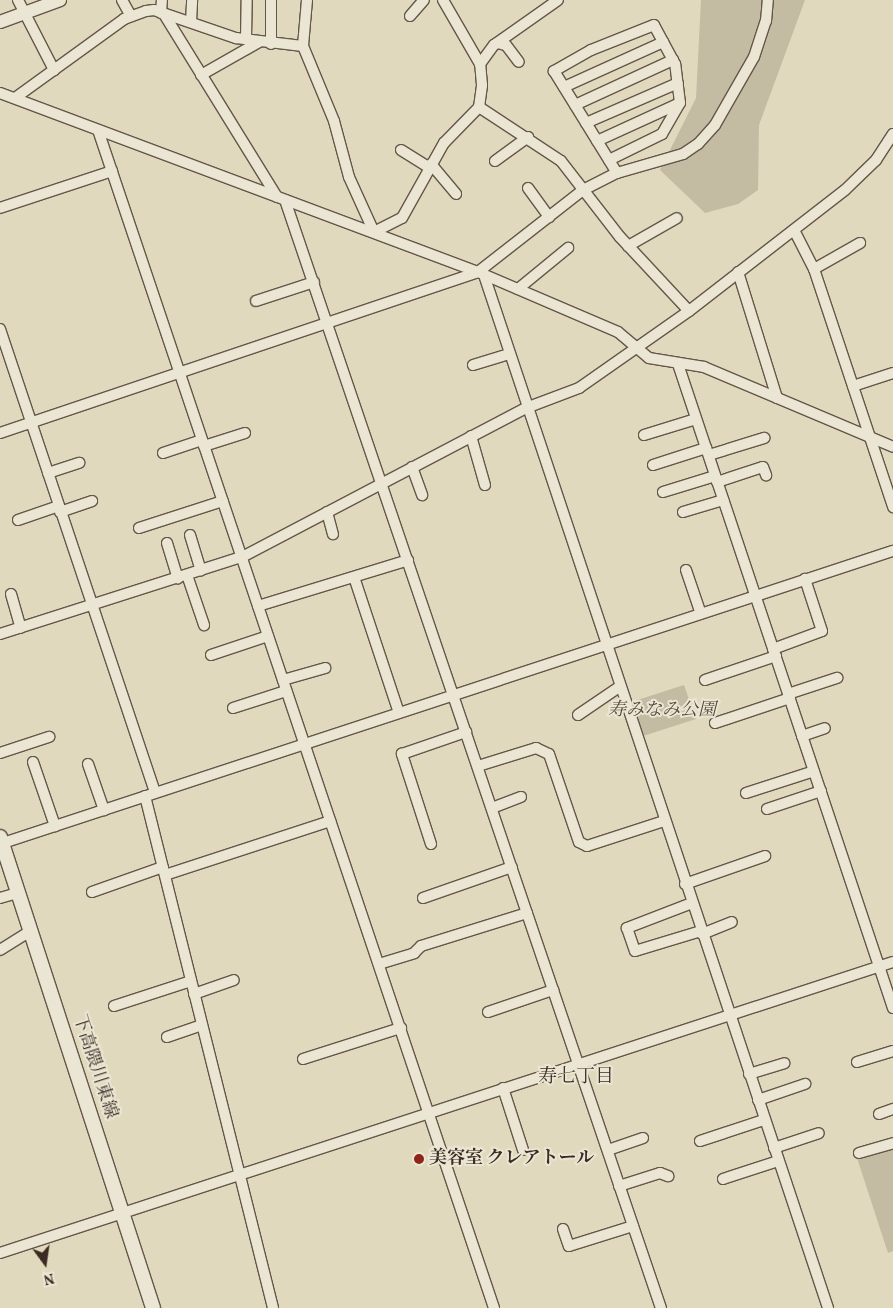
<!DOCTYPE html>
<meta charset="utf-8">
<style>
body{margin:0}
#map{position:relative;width:893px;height:1308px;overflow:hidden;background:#e0d9bd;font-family:Vollkorn,"Noto Serif JP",serif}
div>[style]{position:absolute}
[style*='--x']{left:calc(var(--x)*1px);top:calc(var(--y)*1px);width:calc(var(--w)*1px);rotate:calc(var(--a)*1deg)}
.green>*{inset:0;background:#c4bba3}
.roads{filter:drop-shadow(1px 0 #655649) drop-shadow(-1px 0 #655649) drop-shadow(0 1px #655649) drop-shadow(0 -1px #655649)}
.minor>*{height:10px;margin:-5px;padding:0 5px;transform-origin:5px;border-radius:5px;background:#ebe6d4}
.tertiary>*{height:12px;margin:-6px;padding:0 6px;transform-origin:6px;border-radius:6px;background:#ebe6d4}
.secondary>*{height:14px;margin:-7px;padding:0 7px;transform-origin:7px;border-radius:7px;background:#ebe6d4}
.dots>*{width:14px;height:14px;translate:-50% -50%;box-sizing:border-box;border:2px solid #ebe6d4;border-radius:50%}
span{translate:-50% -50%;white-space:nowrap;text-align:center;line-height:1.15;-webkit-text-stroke:4px #ebe6d4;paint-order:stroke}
.park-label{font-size:18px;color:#57483c;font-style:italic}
.street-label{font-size:18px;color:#3c2b22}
.poi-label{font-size:18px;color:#3c2b22;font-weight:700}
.left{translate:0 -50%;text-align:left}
.neighbourhood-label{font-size:19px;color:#3c2b22}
.north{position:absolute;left:20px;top:1238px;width:50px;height:50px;-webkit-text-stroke:4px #ebe6d4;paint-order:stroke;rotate:166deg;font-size:14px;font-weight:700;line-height:20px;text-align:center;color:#3c2b22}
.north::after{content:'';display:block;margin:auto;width:18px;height:22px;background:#3c2b22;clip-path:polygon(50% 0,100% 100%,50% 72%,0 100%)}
</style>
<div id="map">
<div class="green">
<i style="clip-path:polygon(701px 0,805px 0,759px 125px,758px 190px,738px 204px,705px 213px,660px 170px,696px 98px)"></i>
<i style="clip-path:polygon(684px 685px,696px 719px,640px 737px,628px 703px)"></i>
<i style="clip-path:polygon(893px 1147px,893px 1251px,888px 1253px,857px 1158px)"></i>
</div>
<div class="roads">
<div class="minor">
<i style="--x:18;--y:0;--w:79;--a:62.8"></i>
<i style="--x:122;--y:0;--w:18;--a:61"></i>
<i style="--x:307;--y:0;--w:46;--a:95"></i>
<i style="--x:303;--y:46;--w:81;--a:67.5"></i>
<i style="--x:334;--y:121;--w:58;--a:75"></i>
<i style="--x:349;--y:177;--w:60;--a:65.6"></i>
<i style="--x:374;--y:232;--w:31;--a:-27"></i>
<i style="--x:402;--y:218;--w:86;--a:-60.8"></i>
<i style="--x:444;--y:143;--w:50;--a:-45.8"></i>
<i style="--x:479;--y:107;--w:22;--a:-82"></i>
<i style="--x:482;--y:85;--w:21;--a:-95"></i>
<i style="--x:480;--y:64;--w:74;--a:-120"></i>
<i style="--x:161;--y:13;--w:13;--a:-86"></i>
<i style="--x:164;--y:14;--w:215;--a:58.3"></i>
<i style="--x:410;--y:16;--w:21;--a:-49"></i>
<i style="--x:191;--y:22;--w:22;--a:-87"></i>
<i style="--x:246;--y:39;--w:39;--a:-89"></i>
<i style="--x:497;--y:43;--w:9;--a:13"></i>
<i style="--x:506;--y:45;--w:21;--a:53"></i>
<i style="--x:271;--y:44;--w:44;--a:-90"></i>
<i style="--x:480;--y:64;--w:24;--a:-54"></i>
<i style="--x:494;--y:45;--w:78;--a:-35.1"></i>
<i style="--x:201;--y:75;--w:67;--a:-29.6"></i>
<i style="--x:564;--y:87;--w:109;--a:-24.4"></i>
<i style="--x:0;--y:93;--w:510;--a:20.53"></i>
<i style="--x:478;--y:272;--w:152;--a:23.2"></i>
<i style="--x:618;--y:332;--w:40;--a:40"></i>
<i style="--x:649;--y:358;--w:56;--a:9.3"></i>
<i style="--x:704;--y:367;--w:205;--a:22.9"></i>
<i style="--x:15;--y:98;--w:135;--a:-35.9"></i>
<i style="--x:124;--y:19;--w:23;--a:-20"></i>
<i style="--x:146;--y:11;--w:8;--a:-7"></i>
<i style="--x:154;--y:10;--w:87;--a:18.9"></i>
<i style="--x:236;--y:38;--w:67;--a:6.8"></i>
<i style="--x:575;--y:105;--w:108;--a:-24.7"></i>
<i style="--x:479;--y:107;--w:98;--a:33.4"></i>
<i style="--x:561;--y:161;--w:96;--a:52.2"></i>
<i style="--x:620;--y:237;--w:101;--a:47"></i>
<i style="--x:586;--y:123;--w:100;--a:-23.5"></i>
<i style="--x:98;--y:130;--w:1243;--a:71.42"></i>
<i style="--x:597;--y:141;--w:91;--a:-24.6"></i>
<i style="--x:401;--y:150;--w:34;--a:32"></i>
<i style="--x:609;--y:160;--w:59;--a:-26.1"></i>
<i style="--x:662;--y:134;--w:36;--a:-60"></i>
<i style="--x:680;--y:103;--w:39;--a:-97"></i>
<i style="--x:675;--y:64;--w:44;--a:-118.3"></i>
<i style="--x:654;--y:25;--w:68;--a:158.4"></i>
<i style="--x:591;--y:50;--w:43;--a:150.4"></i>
<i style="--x:554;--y:71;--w:120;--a:58.3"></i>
<i style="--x:495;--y:161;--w:41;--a:-36"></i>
<i style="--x:431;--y:164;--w:39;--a:50"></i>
<i style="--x:528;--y:188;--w:36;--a:54"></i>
<i style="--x:285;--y:200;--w:1170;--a:71.26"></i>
<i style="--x:0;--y:208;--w:118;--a:-18.3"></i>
<i style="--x:794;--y:230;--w:44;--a:62.9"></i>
<i style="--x:814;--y:269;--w:251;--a:71.6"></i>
<i style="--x:628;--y:246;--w:56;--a:-29.7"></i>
<i style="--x:814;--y:269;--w:53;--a:-29.5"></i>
<i style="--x:738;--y:272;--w:132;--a:72.8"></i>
<i style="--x:484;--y:275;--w:1089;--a:71.58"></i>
<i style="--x:518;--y:289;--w:65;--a:-39.4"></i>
<i style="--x:256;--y:301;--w:61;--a:-18.1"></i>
<i style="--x:0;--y:329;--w:488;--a:71.5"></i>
<i style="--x:678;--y:364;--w:679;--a:71.54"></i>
<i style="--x:473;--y:365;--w:37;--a:-17"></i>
<i style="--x:853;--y:386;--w:42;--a:-18"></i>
<i style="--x:0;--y:433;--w:504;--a:-18.61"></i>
<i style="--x:478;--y:272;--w:133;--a:-38"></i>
<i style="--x:583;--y:190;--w:38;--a:-27"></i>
<i style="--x:617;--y:173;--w:69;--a:-16.1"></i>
<i style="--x:683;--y:154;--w:18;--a:-34"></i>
<i style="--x:698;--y:144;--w:25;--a:-48"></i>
<i style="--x:715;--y:125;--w:78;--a:-60.2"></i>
<i style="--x:754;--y:57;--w:38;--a:-72"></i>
<i style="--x:766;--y:21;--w:21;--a:-85"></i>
<i style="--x:644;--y:435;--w:54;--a:-17.1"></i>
<i style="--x:471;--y:436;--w:51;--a:74.1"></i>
<i style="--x:204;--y:446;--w:43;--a:-17.6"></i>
<i style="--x:163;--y:453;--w:41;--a:-18.4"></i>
<i style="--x:709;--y:455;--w:58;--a:-17.2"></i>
<i style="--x:653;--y:465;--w:56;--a:-17.8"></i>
<i style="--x:412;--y:467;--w:30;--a:70"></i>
<i style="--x:48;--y:473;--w:33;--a:-18"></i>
<i style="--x:717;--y:482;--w:48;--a:-18.1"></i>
<i style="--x:763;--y:467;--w:9;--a:69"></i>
<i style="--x:663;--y:492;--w:54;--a:-17.1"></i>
<i style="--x:60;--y:512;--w:34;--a:-19"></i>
<i style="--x:327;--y:512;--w:23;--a:75"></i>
<i style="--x:683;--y:512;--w:42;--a:-16.7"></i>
<i style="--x:18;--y:520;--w:43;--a:-18.9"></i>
<i style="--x:139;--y:528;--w:88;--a:-17.8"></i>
<i style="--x:190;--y:535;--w:37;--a:73"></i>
<i style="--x:167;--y:543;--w:37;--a:73"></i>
<i style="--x:686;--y:570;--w:46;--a:71.2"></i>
<i style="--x:187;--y:575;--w:53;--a:71.2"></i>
<i style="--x:354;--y:577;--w:143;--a:71.7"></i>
<i style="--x:11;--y:594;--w:35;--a:74"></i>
<i style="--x:258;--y:606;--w:157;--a:-17"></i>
<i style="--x:0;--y:634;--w:254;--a:-17.7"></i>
<i style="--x:242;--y:557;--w:321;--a:-27.7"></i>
<i style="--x:526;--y:408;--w:57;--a:-20.7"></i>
<i style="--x:579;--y:388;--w:134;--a:-35"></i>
<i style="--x:689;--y:311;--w:197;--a:-37.8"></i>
<i style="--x:845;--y:190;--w:43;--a:-44.1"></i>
<i style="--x:876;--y:160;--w:31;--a:-57"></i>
<i style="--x:773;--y:649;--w:52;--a:-20.2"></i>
<i style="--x:822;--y:631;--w:55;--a:-108.1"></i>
<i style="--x:211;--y:655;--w:60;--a:-18.4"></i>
<i style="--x:283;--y:680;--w:44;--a:-15.9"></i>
<i style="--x:705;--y:680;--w:75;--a:-18.7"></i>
<i style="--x:788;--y:694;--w:52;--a:-18.1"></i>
<i style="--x:233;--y:708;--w:56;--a:-17.8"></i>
<i style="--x:578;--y:715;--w:50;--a:-34.3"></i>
<i style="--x:715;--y:723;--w:79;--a:-18.4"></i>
<i style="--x:802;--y:736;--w:24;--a:-19"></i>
<i style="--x:0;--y:753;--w:52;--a:-18.1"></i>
<i style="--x:33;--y:762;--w:68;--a:71"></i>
<i style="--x:88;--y:764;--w:49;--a:70.8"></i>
<i style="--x:478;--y:766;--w:61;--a:-17.2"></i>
<i style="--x:536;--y:748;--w:14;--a:25"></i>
<i style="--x:549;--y:754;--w:93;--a:71.2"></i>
<i style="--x:579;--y:842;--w:9;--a:27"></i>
<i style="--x:587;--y:846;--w:81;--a:-18"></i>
<i style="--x:746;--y:793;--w:71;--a:-17.9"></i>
<i style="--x:145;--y:796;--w:528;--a:75.96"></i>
<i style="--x:492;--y:808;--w:31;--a:-21"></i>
<i style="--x:767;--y:809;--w:57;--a:-18.4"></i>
<i style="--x:0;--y:844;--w:940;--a:-18.17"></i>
<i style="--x:431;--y:844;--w:95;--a:-107.9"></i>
<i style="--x:402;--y:754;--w:68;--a:-19"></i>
<i style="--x:165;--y:875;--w:174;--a:-18.1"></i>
<i style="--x:685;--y:884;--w:85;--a:-19.3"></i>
<i style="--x:92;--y:892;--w:75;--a:-19.4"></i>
<i style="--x:0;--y:898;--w:19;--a:-16"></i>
<i style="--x:423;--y:898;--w:94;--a:-19.2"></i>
<i style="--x:692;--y:903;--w:70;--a:159"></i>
<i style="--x:627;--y:928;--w:24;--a:71"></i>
<i style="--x:635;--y:951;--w:69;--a:-16.9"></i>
<i style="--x:702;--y:934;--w:32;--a:-22"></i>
<i style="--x:0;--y:950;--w:36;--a:-32"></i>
<i style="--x:379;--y:964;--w:37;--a:-17"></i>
<i style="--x:414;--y:953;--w:10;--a:-45"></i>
<i style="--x:421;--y:946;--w:111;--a:-17.3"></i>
<i style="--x:194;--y:994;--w:42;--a:-19.3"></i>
<i style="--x:114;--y:1006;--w:81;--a:-18"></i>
<i style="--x:488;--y:1012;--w:69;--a:-18.7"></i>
<i style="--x:167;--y:1037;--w:37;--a:-19"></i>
<i style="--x:303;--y:1059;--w:103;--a:-17.6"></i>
<i style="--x:857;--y:1062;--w:38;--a:-17"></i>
<i style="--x:749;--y:1074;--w:37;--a:-17"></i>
<i style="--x:503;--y:1088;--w:65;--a:72.1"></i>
<i style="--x:758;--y:1100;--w:50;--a:-18.8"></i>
<i style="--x:879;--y:1114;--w:15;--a:-20"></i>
<i style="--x:700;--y:1141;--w:67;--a:-18.2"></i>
<i style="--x:774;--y:1148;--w:47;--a:-18.4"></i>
<i style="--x:608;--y:1150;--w:37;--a:-19"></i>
<i style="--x:859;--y:1153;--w:35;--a:-16"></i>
<i style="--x:723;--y:1179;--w:58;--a:-18.1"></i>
<i style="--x:619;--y:1186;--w:43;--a:-17.6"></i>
<i style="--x:660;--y:1173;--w:9;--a:21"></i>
<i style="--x:563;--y:1229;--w:18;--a:71"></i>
<i style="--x:569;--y:1246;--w:67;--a:-17.4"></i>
<i style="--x:0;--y:1253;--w:939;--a:-18.05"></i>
</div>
<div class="tertiary">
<i style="--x:0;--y:22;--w:64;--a:-20.1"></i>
</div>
<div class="secondary">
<i style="--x:0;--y:837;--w:495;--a:72"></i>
</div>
</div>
<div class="dots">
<i style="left:419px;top:1159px;background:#8f2418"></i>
</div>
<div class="park-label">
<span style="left:662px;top:711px">寿みなみ公園</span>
</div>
<div class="street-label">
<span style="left:94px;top:1067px;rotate:72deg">下高隈川東線</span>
</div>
<div class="poi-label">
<span class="left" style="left:429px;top:1159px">美容室 クレアトール</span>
</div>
<div class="neighbourhood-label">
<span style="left:576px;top:1078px">寿七丁目</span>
</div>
<div class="north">N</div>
</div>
